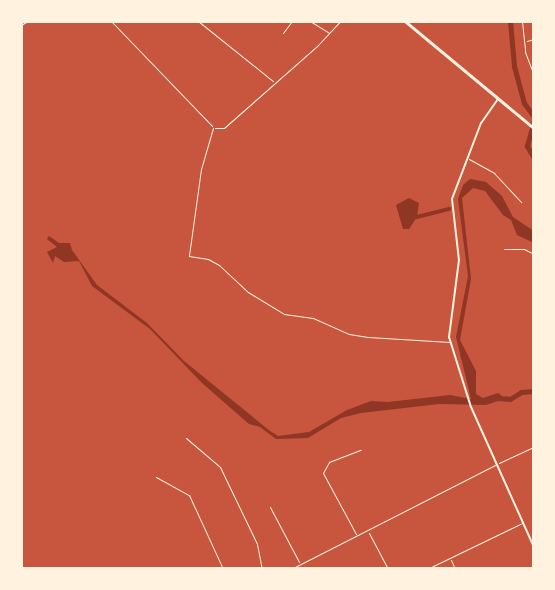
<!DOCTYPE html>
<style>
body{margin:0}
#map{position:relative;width:555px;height:590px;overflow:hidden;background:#c8553d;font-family:Overpass,sans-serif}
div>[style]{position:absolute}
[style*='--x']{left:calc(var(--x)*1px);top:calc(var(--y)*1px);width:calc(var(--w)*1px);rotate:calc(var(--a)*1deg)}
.water>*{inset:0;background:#8f3625}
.canal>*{height:3.5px;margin:-1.75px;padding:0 1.75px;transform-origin:1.75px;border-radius:1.75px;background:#8f3625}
.river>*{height:5px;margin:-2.5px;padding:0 2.5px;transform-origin:2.5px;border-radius:2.5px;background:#8f3625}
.minor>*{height:1px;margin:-0.5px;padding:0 0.5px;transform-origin:0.5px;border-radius:0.5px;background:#fff3e0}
.tertiary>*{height:2px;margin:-1px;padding:0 1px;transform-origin:1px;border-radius:1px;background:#fff3e0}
.trunk>*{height:2.5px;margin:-1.25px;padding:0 1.25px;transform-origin:1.25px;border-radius:1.25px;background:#fff3e0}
span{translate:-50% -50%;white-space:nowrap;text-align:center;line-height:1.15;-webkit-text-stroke:5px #fff3e0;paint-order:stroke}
.frame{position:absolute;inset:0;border:23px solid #fff3e0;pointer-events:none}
</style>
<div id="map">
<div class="water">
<i style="clip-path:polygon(470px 179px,486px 182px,502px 196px,513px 217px,534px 231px,534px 243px,517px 235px,511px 220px,503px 215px,485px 191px,473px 188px,462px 198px,471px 279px,460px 340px,476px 371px,476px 394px,483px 398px,498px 393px,502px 396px,501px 400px,486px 405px,439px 404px,361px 413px,341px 418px,308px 438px,276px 439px,260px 427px,249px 424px,202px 383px,150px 329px,92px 286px,79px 261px,64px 262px,55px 256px,53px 263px,47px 252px,57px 247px,47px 239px,49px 236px,59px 243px,70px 243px,72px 250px,97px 285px,147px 323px,184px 361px,270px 431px,278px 436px,309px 432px,347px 410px,371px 401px,388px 402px,450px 395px,471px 399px,456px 337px,468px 276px,458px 199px,463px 185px)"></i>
<i style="clip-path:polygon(409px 198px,419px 203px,417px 217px,409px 229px,403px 229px,396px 205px)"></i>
</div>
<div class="canal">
<i style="--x:417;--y:217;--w:33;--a:-14"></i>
</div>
<div class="river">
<i style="--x:510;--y:21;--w:45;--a:84.9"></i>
<i style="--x:514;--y:66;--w:38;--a:75"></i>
<i style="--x:524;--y:103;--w:17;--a:54"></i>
<i style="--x:534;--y:121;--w:26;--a:106"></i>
<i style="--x:527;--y:146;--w:14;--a:60"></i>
<i style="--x:497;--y:398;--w:13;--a:4"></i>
<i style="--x:510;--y:399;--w:13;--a:-32"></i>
<i style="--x:521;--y:392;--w:13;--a:-4"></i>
</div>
<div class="minor">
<i style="--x:111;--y:21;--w:146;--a:46.1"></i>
<i style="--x:198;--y:21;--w:96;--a:38.7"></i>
<i style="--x:310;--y:21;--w:22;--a:32"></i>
<i style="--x:522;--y:21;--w:31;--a:84"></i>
<i style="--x:525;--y:52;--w:26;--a:69"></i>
<i style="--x:21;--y:25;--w:8;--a:-30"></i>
<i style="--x:283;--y:33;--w:15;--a:-53"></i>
<i style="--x:527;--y:41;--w:7;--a:-16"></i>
<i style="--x:213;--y:128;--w:43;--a:106.3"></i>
<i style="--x:201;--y:169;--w:88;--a:97.9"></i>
<i style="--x:189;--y:256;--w:19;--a:9"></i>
<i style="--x:208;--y:259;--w:13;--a:29"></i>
<i style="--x:219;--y:265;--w:40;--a:43"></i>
<i style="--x:248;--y:292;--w:42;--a:31.4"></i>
<i style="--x:284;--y:314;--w:29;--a:8"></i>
<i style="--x:313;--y:318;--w:39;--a:24"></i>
<i style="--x:349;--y:334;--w:19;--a:9"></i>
<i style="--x:368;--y:337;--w:82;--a:3.5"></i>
<i style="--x:215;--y:128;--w:9;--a:0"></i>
<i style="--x:224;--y:128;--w:125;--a:-41.4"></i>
<i style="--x:318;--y:45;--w:33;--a:-47"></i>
<i style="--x:469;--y:159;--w:29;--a:29"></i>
<i style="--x:494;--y:173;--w:40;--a:47"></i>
<i style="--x:504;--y:249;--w:20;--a:0"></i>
<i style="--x:524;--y:249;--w:11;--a:27"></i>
<i style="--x:186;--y:438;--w:45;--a:40.5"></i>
<i style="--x:220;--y:467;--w:85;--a:64.3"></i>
<i style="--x:257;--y:544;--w:25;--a:79"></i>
<i style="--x:499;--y:463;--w:38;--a:-25"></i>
<i style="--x:156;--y:477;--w:38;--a:29"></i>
<i style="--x:189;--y:495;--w:81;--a:65.3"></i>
<i style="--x:270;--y:507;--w:62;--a:62.2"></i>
<i style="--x:369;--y:533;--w:41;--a:62.2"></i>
<i style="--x:356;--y:534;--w:69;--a:-118.4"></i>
<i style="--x:323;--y:473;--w:13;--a:-61"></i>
<i style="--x:329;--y:462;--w:34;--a:-21"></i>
<i style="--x:451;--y:560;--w:10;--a:66"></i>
<i style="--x:291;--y:569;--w:229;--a:-27"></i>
<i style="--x:427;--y:569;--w:106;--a:-25.8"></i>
</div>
<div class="tertiary">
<i style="--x:498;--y:99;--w:29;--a:125"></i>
<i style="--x:481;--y:123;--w:81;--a:110.9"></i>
<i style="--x:452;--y:199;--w:61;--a:83.5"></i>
<i style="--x:459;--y:260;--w:78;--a:97.4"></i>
<i style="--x:449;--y:337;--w:73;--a:72.6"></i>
<i style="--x:471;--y:407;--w:154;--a:65.8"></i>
</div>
<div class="trunk">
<i style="--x:405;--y:21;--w:168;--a:39.7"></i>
</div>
<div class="frame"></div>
</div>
